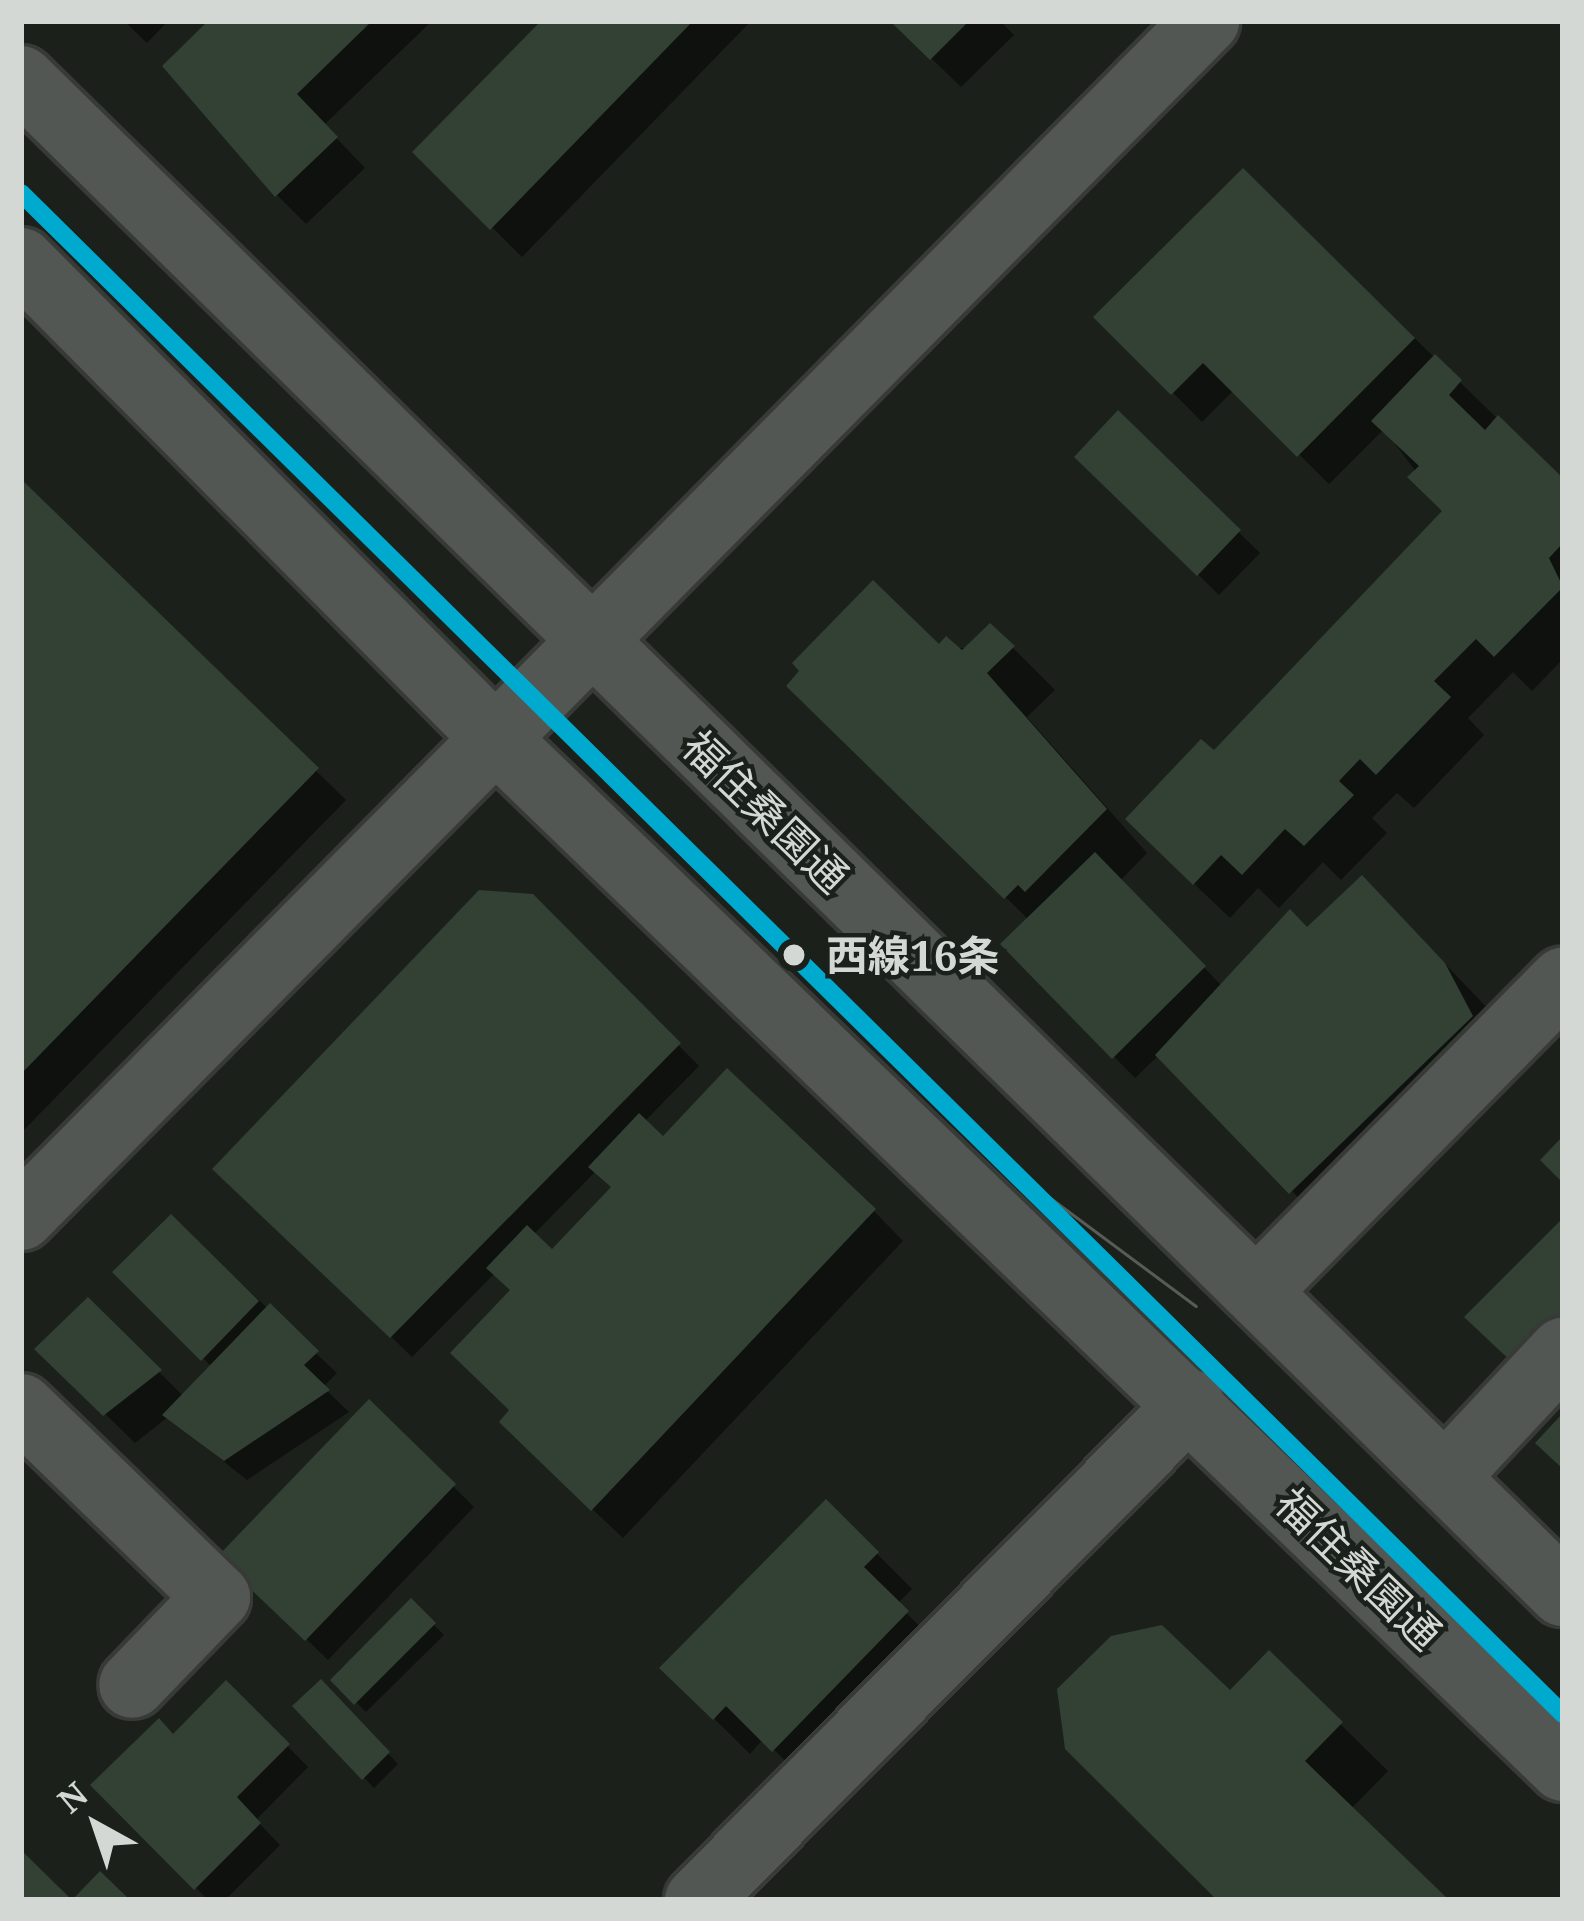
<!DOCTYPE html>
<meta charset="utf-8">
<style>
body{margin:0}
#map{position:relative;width:1584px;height:1921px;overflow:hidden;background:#1b201b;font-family:"Noto Serif","Noto Sans JP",serif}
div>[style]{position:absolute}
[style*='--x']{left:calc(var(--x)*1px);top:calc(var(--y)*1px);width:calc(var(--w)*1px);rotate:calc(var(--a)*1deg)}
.shadow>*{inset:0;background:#0007}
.building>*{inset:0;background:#334034}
.roads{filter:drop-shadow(3px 0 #373a37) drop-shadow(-3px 0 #373a37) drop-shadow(0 3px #373a37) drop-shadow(0 -3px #373a37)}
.minor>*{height:66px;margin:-33px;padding:0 33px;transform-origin:33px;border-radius:33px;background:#535753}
.tertiary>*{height:66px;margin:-33px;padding:0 33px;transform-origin:33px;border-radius:33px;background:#535753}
.tram>*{height:3px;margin:-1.5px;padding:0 1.5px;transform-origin:1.5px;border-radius:1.5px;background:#575c57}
.tram-1>*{height:18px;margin:-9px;padding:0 9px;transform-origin:9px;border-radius:9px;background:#00a9ce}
.dots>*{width:33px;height:33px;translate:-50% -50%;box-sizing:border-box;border:6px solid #1a211a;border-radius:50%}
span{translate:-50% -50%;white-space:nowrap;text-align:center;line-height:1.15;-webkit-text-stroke:9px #1a211a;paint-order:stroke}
.street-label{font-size:42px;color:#d4d8d4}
.stop-label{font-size:42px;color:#d4d8d4;font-weight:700}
.left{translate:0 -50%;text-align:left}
.frame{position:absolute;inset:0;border:24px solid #d4d8d4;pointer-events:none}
.north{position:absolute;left:36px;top:1765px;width:120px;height:120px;-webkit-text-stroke:9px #1a211a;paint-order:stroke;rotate:320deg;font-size:33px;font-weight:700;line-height:48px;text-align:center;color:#d4d8d4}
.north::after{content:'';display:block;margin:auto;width:42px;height:54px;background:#d4d8d4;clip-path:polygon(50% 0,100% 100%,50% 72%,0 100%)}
</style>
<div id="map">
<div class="shadow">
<i style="clip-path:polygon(124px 21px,168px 21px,147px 43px)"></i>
<i style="clip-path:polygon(212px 21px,432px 21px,324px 125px,365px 168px,306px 224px,277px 195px)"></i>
<i style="clip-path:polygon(545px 21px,751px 21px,522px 257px,416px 152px)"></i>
<i style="clip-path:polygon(893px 21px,1000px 21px,1014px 35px,961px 87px)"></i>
<i style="clip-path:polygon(1243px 172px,1563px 482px,1563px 659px,1532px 691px,1513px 672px,1468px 718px,1484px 735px,1414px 808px,1397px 793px,1372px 818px,1387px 833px,1341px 880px,1323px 862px,1279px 908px,1258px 888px,1230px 918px,1164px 855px,1214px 754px,1446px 512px,1384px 429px,1329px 484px,1234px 390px,1202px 422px,1098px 317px)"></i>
<i style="clip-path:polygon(1118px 414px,1260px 553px,1219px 595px,1078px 457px)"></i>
<i style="clip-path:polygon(21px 483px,346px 800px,21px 1133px)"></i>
<i style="clip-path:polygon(939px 648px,1013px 648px,1055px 690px,1027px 717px,1147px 853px,1120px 881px,1222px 986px,1307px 930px,1409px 926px,1492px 1013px,1338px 1238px,1159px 1055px,1135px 1078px,1004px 944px,1029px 920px,832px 728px)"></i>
<i style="clip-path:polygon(evenodd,532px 897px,699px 1066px,644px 1122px,663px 1140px,874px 1211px,903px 1241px,623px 1538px,532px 1452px,513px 1410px,513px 1291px,495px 1273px,412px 1357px,217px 1168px,532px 897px,596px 1171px,614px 1188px,552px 1253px,533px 1235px,596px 1171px)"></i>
<i style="clip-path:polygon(171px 1218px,337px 1373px,323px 1387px,349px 1412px,247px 1480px,168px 1417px,135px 1443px,39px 1349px,88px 1301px,184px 1397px,212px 1367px,117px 1272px)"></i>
<i style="clip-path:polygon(369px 1403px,474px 1507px,328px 1660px,222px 1557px)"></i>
<i style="clip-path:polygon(826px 1503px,912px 1589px,897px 1604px,943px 1649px,810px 1785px,763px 1739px,750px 1754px,663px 1668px)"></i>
<i style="clip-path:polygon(411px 1602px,444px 1635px,366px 1712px,334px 1680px)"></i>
<i style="clip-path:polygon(1269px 1654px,1388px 1771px,1351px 1809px,1445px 1900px,1221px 1900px,1230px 1694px)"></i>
<i style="clip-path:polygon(321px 1683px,398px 1764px,374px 1788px,296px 1706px)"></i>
<i style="clip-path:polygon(226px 1684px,308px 1767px,256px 1820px,280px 1845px,225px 1900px,208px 1900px,94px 1785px,174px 1737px)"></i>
</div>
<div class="building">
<i style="clip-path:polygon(208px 21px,372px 21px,297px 94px,338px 137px,275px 197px,162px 66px)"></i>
<i style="clip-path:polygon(541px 21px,693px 21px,490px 230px,412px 152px)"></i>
<i style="clip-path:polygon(890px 21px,969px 21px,930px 60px)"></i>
<i style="clip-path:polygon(1243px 168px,1415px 338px,1297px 457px,1203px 363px,1171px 395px,1093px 317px)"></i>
<i style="clip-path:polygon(1435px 354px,1462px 380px,1449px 395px,1485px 430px,1498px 415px,1563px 478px,1563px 543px,1549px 558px,1563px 587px,1494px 657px,1476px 639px,1434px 681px,1451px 697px,1376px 775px,1360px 759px,1339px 781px,1354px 795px,1304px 846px,1285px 829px,1242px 875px,1221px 855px,1193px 885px,1125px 819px,1201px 739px,1214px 750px,1442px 511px,1407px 477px,1419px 466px,1371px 421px)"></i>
<i style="clip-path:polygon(1118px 410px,1241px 530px,1197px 576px,1074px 457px)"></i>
<i style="clip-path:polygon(21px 479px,319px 768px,21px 1074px)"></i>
<i style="clip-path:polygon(873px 580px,939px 644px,946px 636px,962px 650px,990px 623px,1015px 646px,987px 673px,1107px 809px,1025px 892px,1018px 885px,1004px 899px,786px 686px,799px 671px,792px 663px)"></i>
<i style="clip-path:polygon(1095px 852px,1206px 966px,1112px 1059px,1000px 944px)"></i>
<i style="clip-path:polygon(1362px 875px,1445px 963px,1473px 1016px,1289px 1194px,1155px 1055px,1290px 909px,1307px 927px)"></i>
<i style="clip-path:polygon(479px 890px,533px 894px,681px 1043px,390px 1338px,212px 1169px)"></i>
<i style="clip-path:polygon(727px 1068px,876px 1209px,591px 1511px,499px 1422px,509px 1410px,450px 1353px,510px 1290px,486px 1268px,527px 1225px,552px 1249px,611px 1187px,588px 1167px,639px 1113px,663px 1136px)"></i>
<i style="clip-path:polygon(1563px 1136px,1563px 1183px,1540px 1160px)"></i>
<i style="clip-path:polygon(171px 1214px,259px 1301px,201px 1361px,112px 1272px)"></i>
<i style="clip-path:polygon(1563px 1218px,1563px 1316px,1515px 1365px,1464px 1317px)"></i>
<i style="clip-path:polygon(88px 1297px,162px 1370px,103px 1416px,34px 1349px)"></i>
<i style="clip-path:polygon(270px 1303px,319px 1351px,304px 1365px,330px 1390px,224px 1461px,162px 1415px)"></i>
<i style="clip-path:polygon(369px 1399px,456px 1484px,305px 1641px,217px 1557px)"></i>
<i style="clip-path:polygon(1563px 1413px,1563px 1469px,1535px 1443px)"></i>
<i style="clip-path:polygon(826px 1499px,879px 1552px,864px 1567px,909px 1611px,772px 1752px,726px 1706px,713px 1720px,659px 1668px)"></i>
<i style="clip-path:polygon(411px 1598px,436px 1623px,354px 1705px,330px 1680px)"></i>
<i style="clip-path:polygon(1162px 1625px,1230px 1690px,1269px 1650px,1343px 1722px,1305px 1761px,1449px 1900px,1217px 1900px,1065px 1749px,1057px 1689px,1111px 1636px)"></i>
<i style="clip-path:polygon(321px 1679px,390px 1752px,362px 1780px,292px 1706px)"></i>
<i style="clip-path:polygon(226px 1680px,290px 1744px,237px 1797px,261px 1823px,194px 1890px,90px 1785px,159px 1718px,173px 1734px)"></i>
<i style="clip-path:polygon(21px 1850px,72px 1900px,100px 1871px,130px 1900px,21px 1900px)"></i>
</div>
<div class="roads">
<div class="minor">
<i style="--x:1257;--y:1291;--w:436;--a:-45.4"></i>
<i style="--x:21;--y:1407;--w:273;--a:44.1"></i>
<i style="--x:217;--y:1597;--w:122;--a:134"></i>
<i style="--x:1445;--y:1477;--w:173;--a:-46.9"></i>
<i style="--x:698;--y:1900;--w:700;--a:-45.23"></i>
</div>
<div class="tertiary">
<i style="--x:21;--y:79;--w:2161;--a:44.48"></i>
<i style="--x:21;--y:261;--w:672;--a:45.18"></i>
<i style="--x:495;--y:738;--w:1484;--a:43.96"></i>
<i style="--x:21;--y:1217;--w:1684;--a:-45.26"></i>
</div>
</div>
<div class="tram">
<i style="--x:991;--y:1154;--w:255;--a:36.6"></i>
</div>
<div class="tram-1">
<i style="--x:21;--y:193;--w:2166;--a:44.61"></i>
</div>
<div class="dots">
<i style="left:794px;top:955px;background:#d4d8d4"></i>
</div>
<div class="street-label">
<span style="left:766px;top:811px;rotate:44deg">福住桑園通</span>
<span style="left:1359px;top:1568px;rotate:44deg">福住桑園通</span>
</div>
<div class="stop-label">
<span class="left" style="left:826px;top:955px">西線16条</span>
</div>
<div class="frame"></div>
<div class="north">N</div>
</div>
